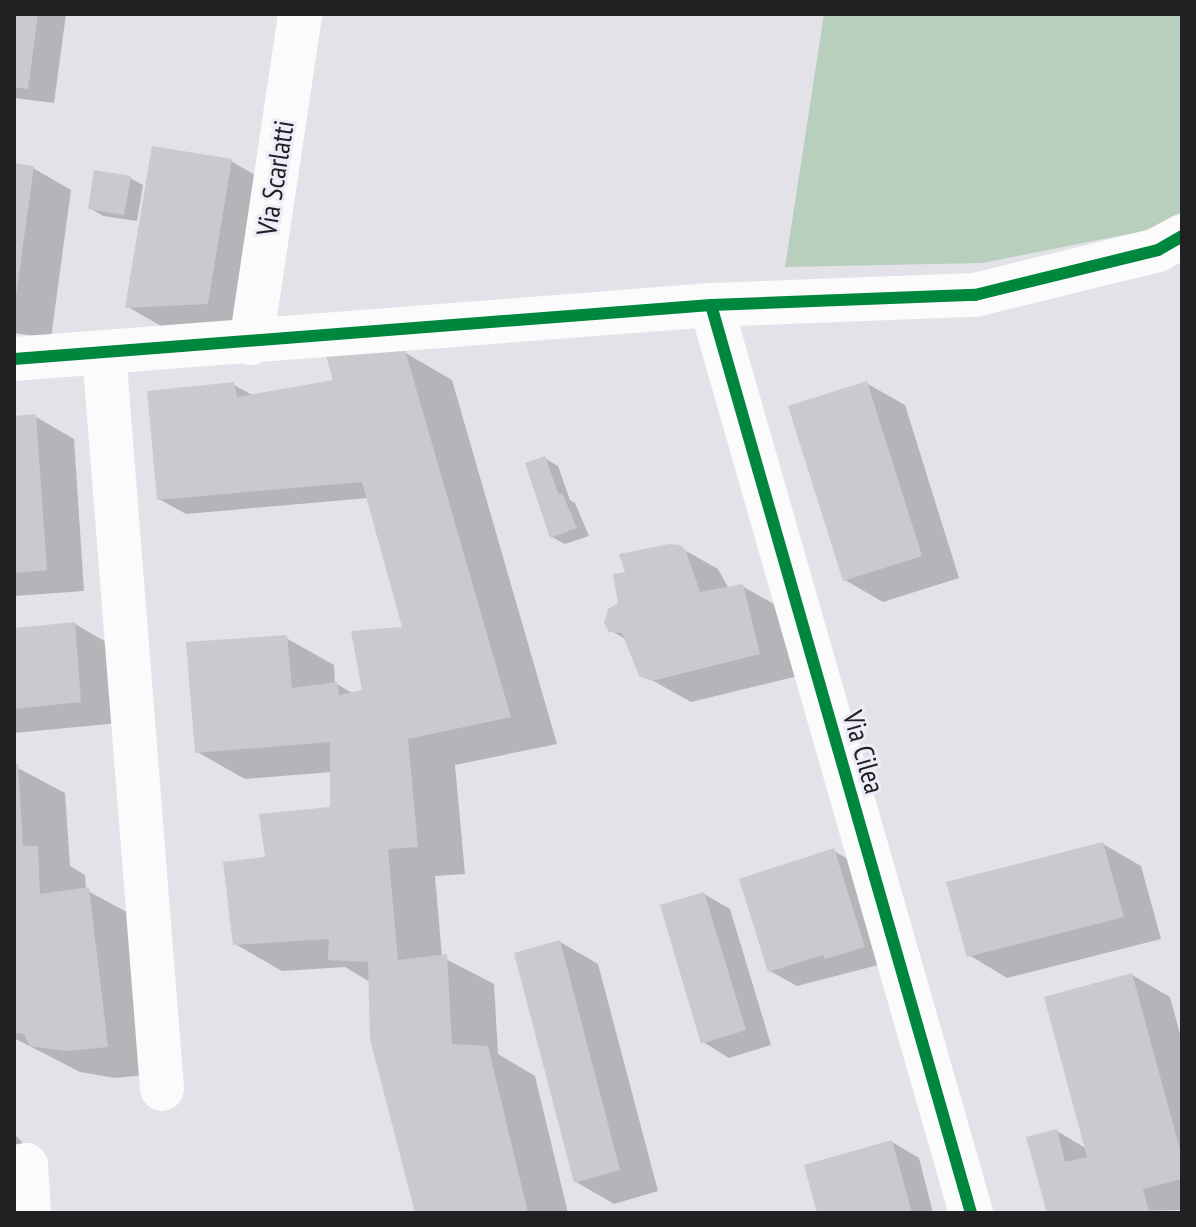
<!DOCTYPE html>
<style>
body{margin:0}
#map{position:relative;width:1196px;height:1227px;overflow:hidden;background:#e2e2e8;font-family:"PT Sans Narrow",sans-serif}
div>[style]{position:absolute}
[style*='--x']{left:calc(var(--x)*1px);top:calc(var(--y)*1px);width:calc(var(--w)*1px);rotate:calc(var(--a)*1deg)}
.green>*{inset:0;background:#b8cfbd}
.shadow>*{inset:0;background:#0003}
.building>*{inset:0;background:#c9c9ce}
.street>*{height:44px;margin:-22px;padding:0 22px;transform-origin:22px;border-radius:22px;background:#fbfbfc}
.cycleway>*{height:12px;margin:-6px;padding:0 6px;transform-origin:6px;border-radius:6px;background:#00873e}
span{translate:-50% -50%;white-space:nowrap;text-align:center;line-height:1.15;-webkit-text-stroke:6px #ededf7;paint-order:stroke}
.street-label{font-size:28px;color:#212124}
.frame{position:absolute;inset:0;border:16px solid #212124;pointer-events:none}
</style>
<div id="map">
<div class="green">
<i style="clip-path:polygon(824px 14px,1182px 14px,1182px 212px,1144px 231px,982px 263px,785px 267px)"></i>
</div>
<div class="shadow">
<i style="clip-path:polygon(14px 14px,66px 14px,54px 103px,14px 98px)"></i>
<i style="clip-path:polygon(231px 161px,269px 183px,245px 325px,166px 329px,128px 307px)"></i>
<i style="clip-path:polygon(14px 165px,33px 168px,71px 190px,51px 338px,14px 333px)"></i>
<i style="clip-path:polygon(130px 178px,143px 185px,137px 221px,103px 216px,90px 208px)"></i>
<i style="clip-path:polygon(404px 352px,452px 380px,557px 744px,455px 765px,465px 874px,435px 876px,442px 957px,494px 984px,498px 1054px,535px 1076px,568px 1213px,417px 1213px,370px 982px,345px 967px,282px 971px,235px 944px,267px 859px,332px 809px,332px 772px,245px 779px,197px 752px,286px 638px,334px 665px,335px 683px,354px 694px,364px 692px,405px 628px,368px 498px,186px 514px,159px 499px,234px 385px,254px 396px,332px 382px)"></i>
<i style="clip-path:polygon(866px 383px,905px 405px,959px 578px,883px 602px,845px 580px)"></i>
<i style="clip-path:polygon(36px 417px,74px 439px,84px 591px,14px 596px,14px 418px)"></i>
<i style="clip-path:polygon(544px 458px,558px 466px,570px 500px,575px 503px,589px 536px,565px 544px,552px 537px)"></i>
<i style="clip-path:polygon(679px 547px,718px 569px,729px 589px,742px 586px,781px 608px,798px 676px,691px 702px,641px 674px,627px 640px,610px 630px,628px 573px)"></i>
<i style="clip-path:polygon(75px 624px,113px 646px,119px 723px,14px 733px,14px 630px)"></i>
<i style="clip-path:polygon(14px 766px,65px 793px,70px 866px,85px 875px,86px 890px,136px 917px,155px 1074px,115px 1078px,80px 1072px,14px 1038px)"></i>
<i style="clip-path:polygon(1103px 844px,1141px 866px,1161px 939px,1007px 978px,969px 955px)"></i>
<i style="clip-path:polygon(834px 851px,860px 866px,890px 962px,797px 986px,770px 971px)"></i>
<i style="clip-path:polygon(704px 894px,730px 909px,771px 1045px,729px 1058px,703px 1042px)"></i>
<i style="clip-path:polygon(560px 942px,598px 964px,658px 1191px,614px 1204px,576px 1182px)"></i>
<i style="clip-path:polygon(1132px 975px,1170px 997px,1182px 1041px,1182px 1210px,1049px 1213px,1057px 1131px,1087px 1149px)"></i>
<i style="clip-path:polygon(14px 1134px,29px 1149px,14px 1162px)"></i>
<i style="clip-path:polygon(892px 1142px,919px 1158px,933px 1213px,819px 1213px)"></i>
</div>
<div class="building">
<i style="clip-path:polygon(14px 14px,38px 14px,28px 89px,14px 87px)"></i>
<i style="clip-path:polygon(152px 146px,232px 159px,208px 304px,125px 308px)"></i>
<i style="clip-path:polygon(14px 163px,34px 166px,16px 296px,14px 296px)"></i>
<i style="clip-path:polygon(94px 170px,131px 176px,124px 215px,88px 209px)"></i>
<i style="clip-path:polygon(405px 350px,511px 717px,408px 739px,418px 847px,388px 849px,398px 960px,447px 954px,452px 1044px,488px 1046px,528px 1213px,415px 1213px,370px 1039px,368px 962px,328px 960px,329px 939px,233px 945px,223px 862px,265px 857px,259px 814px,330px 807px,330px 742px,195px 753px,186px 642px,287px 635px,292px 688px,337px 682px,339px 695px,362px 690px,351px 631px,402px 627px,362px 482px,157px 500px,147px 391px,234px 382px,237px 397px,333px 380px,326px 356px)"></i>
<i style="clip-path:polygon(867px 381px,922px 556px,843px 581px,788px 406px)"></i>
<i style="clip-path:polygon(36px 414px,47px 570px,14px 573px,14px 416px)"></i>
<i style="clip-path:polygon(545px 456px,559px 495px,562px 493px,577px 528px,550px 538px,525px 463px)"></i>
<i style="clip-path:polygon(669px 544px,680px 545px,686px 551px,700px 592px,743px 584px,760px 654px,652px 681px,639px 676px,622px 633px,609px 632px,604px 623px,608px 609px,618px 603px,613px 574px,625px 572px,619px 554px)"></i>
<i style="clip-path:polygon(75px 622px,81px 702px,14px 709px,14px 628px)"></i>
<i style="clip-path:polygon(14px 764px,18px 764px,23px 846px,38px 846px,40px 894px,89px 887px,108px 1047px,66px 1051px,30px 1046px,24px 1034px,14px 1033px)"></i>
<i style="clip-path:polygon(1103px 842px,1124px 917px,967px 957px,946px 882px)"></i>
<i style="clip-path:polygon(834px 848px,865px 947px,825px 959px,823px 955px,768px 972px,739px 879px)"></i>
<i style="clip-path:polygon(704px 892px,746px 1030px,701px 1044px,660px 905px)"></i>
<i style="clip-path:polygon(560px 940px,620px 1170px,574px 1183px,514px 953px)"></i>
<i style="clip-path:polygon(1132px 973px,1182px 1157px,1182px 1179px,1143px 1189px,1149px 1211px,1140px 1213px,1047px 1213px,1026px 1137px,1057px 1129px,1065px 1162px,1087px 1157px,1044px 997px)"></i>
<i style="clip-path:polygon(892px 1140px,912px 1213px,817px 1213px,804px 1165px)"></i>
</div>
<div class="street">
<i style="--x:711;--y:305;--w:944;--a:74.02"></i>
<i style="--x:251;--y:343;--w:333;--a:-81.5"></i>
<i style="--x:104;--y:353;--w:738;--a:85.49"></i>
<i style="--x:14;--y:359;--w:699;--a:-4.43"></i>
<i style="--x:711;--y:305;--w:264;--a:-2.2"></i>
<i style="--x:975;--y:295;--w:188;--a:-13.8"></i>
<i style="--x:1158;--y:250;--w:28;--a:-30"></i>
<i style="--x:14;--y:1167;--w:12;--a:-9"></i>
<i style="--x:26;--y:1165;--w:48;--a:86.4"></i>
</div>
<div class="cycleway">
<i style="--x:711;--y:305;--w:944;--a:74.02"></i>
<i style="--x:14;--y:359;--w:699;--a:-4.43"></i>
<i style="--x:711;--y:305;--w:264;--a:-2.2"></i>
<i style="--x:975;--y:295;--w:188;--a:-13.8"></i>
<i style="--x:1158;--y:250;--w:28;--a:-30"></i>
</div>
<div class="street-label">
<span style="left:275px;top:178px;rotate:-81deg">Via Scarlatti</span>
<span style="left:864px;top:752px;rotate:74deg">Via Cilea</span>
</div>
<div class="frame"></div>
</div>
